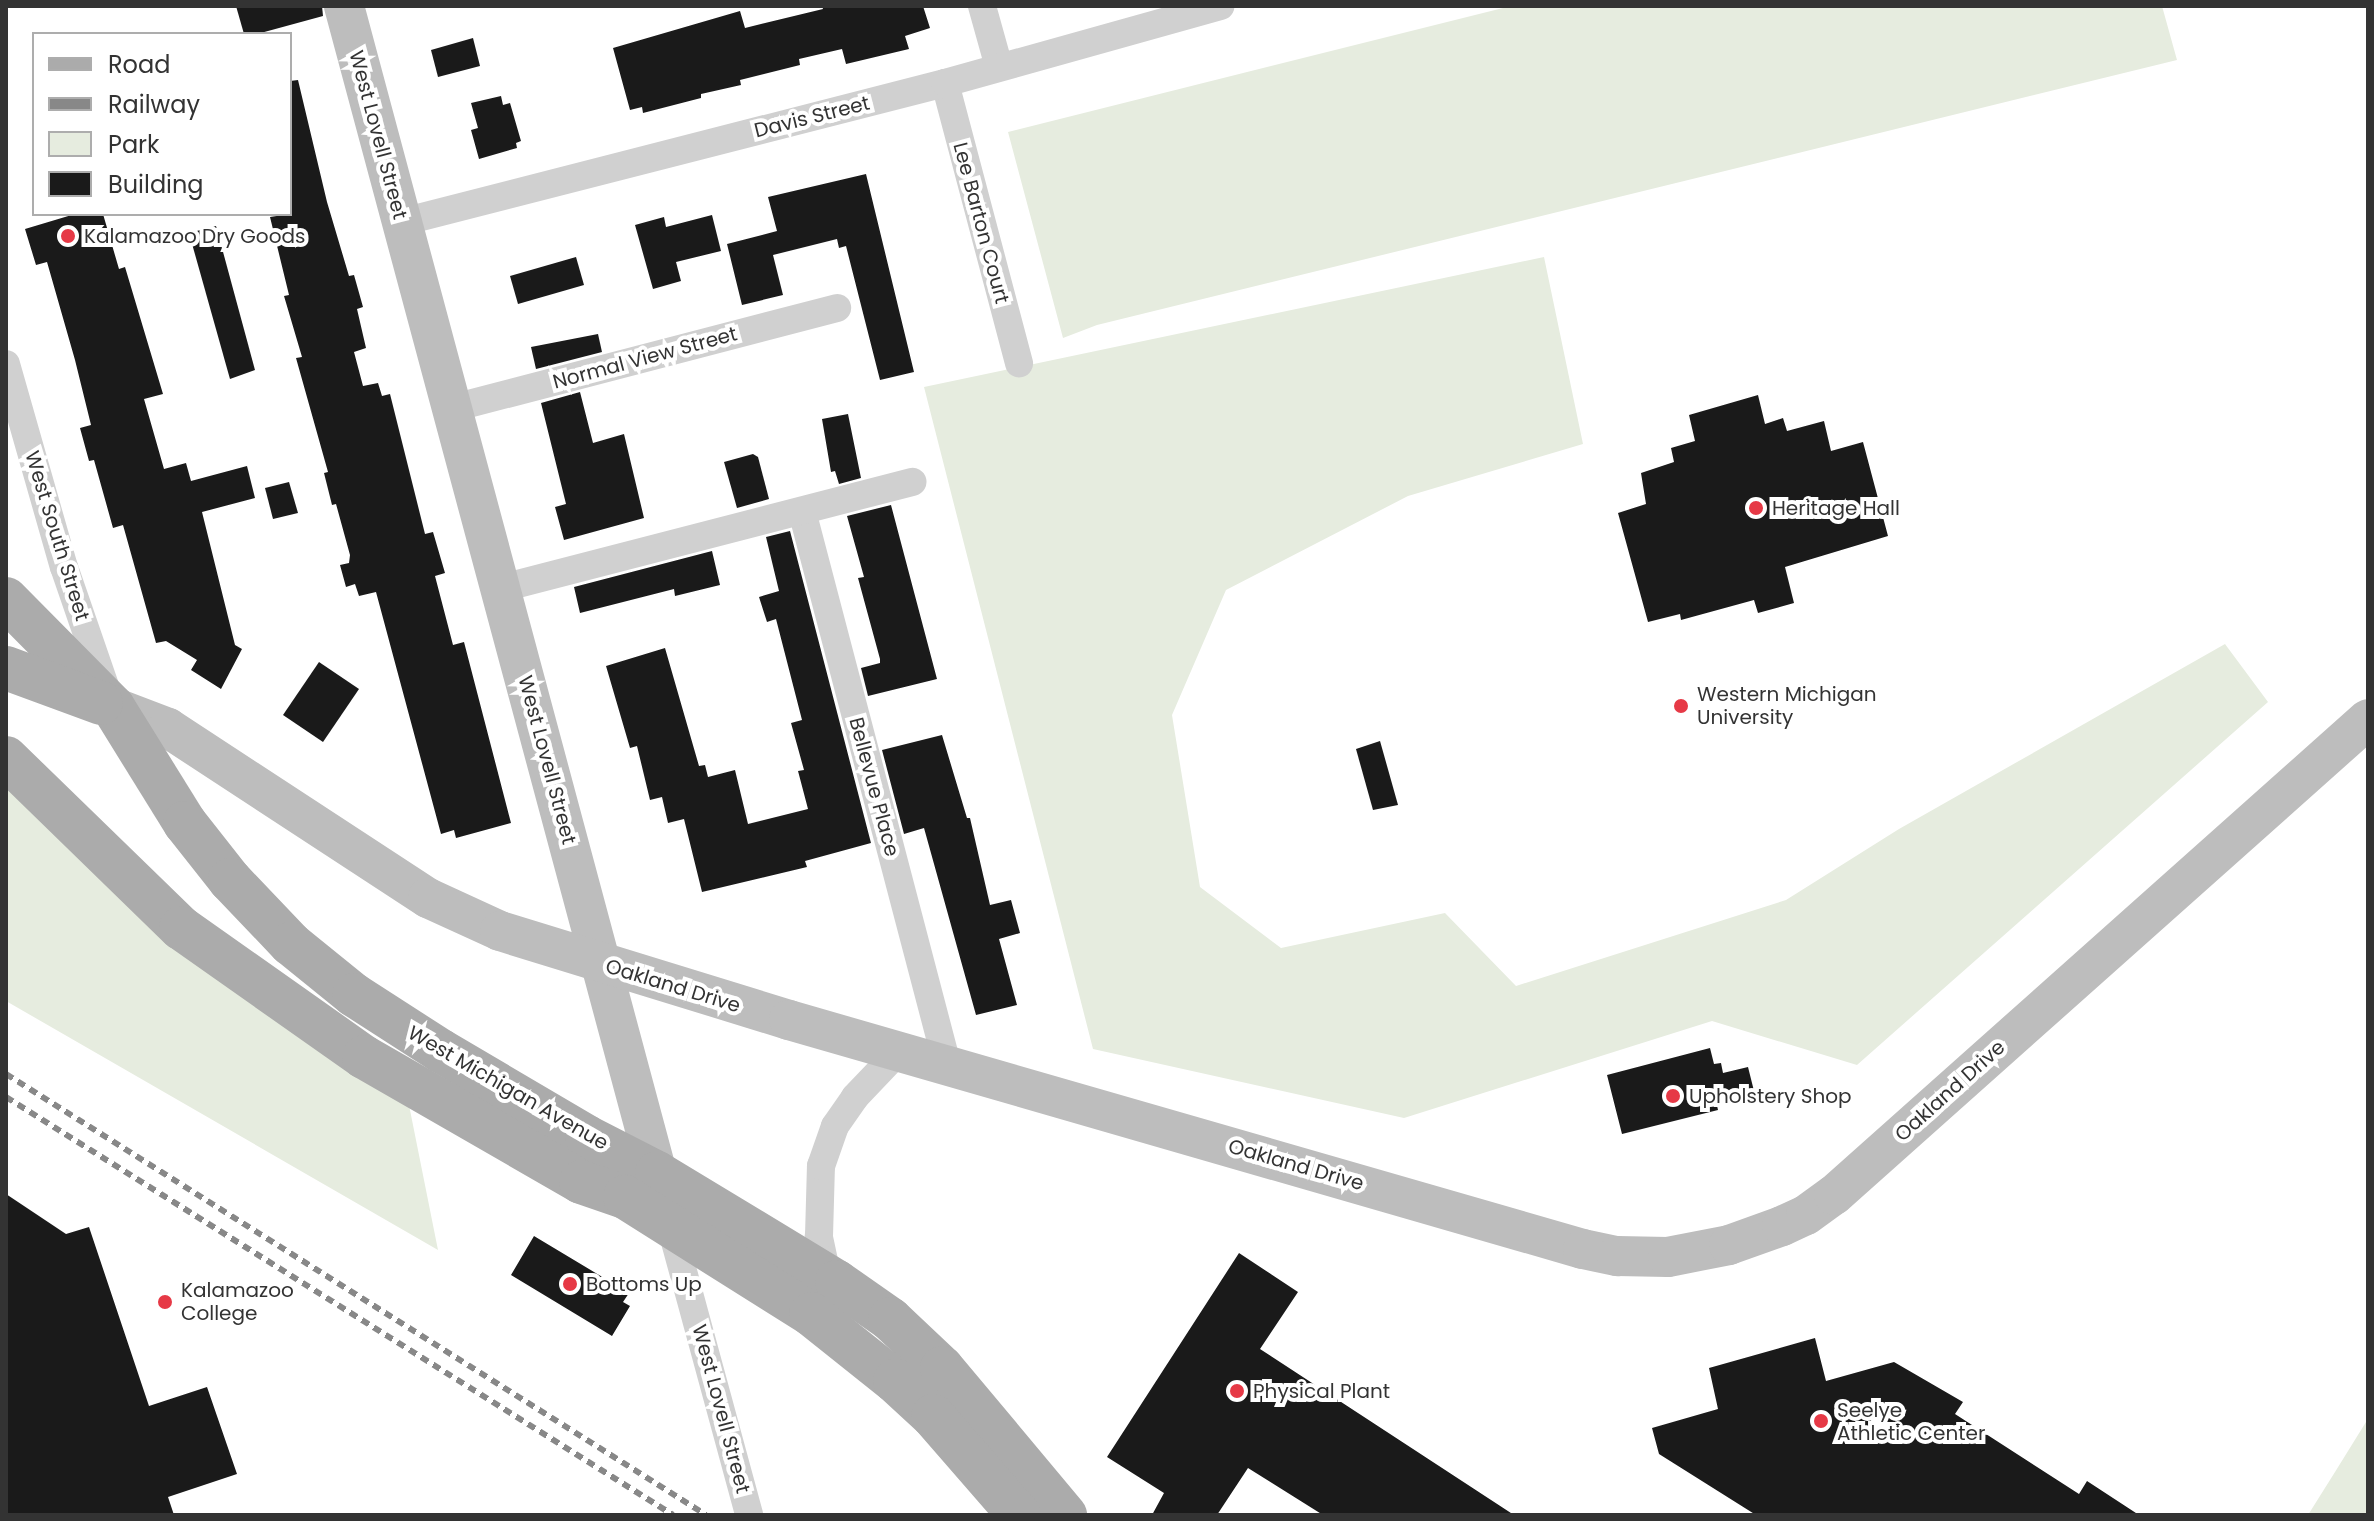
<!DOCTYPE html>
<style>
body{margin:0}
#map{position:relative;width:2374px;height:1521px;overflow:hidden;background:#fff;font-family:Poppins,sans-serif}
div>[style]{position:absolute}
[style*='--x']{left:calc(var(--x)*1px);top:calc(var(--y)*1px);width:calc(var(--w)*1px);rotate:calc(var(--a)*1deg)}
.green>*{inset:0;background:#e6ecdf}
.building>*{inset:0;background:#1a1a1a}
.street>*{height:28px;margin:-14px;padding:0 14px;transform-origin:14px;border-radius:14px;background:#d0d0d0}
.secondary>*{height:40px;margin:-20px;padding:0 20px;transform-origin:20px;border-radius:20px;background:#bdbdbd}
.primary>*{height:44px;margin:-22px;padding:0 22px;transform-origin:22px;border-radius:22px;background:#ababab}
.rail>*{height:6px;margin-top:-3px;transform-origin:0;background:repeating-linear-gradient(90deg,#888 0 8px,transparent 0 14px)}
.dots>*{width:22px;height:22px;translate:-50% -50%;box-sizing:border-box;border:4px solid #fff;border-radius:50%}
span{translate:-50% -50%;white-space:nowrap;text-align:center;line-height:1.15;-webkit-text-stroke:8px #fff;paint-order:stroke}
.street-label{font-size:20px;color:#333}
.poi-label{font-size:20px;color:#333}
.left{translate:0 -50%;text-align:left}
.frame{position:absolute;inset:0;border:8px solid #333;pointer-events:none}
.legend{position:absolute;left:32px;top:32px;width:260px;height:184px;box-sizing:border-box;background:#fff;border:2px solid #adadad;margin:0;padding:10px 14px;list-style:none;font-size:24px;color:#333}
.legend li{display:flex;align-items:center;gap:16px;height:40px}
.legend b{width:40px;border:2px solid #adadad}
</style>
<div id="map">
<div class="green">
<i style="clip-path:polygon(1511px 6px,2162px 6px,2177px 60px,1097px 325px,1063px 338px,1008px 132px)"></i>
<i style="clip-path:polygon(1544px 257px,1583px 444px,1408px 496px,1226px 590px,1172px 715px,1200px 887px,1281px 948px,1445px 913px,1516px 986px,1786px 900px,1899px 829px,2225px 644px,2268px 702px,1857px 1065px,1712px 1021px,1404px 1118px,1093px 1049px,924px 387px)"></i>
<i style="clip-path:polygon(6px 758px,181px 928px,404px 1080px,438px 1250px,6px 1001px)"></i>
<i style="clip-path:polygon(2366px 1422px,2368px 1515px,2308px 1515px,2335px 1472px)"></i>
</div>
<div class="building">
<i style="clip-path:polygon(236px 6px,322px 6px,323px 16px,257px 34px,244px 34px)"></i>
<i style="clip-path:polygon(822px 6px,923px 6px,930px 28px,905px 36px,909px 49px,846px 64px,842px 49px,799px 59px,800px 65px,740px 80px,741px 85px,701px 94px,701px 98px,643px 113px,642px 107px,630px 110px,613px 48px,740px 11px,745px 28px,823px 9px)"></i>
<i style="clip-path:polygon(473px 38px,480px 66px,438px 77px,431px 50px)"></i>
<i style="clip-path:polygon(298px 80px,327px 202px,349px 276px,354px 275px,363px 307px,357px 309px,366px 348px,354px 352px,363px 386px,378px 383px,382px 396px,390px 394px,425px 534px,433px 532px,445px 573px,435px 576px,453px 645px,464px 642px,511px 823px,456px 838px,454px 830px,441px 834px,376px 592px,359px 596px,355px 584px,346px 587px,340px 565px,349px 563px,350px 555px,336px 504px,332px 505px,324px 473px,328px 472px,296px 358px,302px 357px,284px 296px,289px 295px,270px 217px,290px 214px,290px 81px)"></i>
<i style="clip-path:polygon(501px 96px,503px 105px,510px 103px,521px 141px,516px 143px,517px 148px,479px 159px,471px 130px,478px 128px,471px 103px)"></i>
<i style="clip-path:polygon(866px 174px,914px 372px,880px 380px,846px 246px,839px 248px,837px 239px,773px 255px,783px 295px,742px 305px,727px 244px,777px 231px,768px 197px)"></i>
<i style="clip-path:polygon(75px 214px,103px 214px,119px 269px,125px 267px,163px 394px,144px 399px,164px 469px,186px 463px,191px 481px,247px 466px,255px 498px,202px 512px,235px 645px,242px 649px,221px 689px,191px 670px,197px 660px,166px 641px,156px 643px,123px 525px,113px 528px,94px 460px,89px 461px,80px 428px,91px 425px,75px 360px,47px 262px,36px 265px,25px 229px)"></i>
<i style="clip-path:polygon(712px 215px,721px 251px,676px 262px,681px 281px,653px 289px,635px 225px,664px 217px,666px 227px)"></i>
<i style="clip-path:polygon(216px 226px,255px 370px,230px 379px,189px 233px)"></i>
<i style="clip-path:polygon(576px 257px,584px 285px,518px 304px,510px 276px)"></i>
<i style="clip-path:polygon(598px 334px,602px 352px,536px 369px,531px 347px)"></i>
<i style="clip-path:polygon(580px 392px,593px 443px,624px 434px,644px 518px,564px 540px,555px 507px,566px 504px,541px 403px)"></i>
<i style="clip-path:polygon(1758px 395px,1765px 424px,1783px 418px,1787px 431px,1824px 421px,1831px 451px,1863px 442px,1888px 536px,1785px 567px,1794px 603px,1758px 613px,1754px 600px,1681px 620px,1680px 614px,1648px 622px,1618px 513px,1646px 504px,1641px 473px,1674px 462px,1671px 448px,1695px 441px,1689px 415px)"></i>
<i style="clip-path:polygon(848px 414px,861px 478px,839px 484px,835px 471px,831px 472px,822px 419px)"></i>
<i style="clip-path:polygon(753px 454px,758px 457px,769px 499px,737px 508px,724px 462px)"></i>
<i style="clip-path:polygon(289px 482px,298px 513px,273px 519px,265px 488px)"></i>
<i style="clip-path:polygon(891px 505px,937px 679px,868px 696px,861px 668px,880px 663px,880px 659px,858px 578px,864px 577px,847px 516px)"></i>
<i style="clip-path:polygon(790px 531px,871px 843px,805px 861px,807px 867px,702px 892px,684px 819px,668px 823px,662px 797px,650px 800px,637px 746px,630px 748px,606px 666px,665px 648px,699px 766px,705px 765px,708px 777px,735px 770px,748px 824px,808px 809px,798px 771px,804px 770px,791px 723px,802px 720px,776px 619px,767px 622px,759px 597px,779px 591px,766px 537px)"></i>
<i style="clip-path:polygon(712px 551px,720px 585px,675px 596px,674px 589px,580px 613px,574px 587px)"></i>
<i style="clip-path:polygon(319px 662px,359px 689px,323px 742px,283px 715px)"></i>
<i style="clip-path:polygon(942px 735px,967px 818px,970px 818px,990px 905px,1011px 900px,1020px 933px,999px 939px,1017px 1005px,976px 1015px,924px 828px,904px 834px,882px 750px)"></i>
<i style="clip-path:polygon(1380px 741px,1398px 805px,1373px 810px,1356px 749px)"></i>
<i style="clip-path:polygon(1710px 1048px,1714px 1064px,1721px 1063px,1723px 1073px,1748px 1067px,1754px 1091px,1716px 1101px,1718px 1110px,1622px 1134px,1607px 1075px)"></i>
<i style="clip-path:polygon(6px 1194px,66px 1234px,89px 1227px,149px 1406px,207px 1387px,237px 1474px,168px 1497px,174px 1515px,6px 1515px)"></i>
<i style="clip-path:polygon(534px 1236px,629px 1293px,623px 1302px,630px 1306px,612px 1336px,511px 1275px)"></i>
<i style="clip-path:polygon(1239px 1253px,1298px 1292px,1260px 1349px,1514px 1515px,1323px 1515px,1248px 1468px,1217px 1515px,1152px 1515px,1164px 1493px,1107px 1457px)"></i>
<i style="clip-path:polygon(1815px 1338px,1826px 1381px,1894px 1362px,1963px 1402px,1955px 1414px,2079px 1494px,2087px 1481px,2139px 1515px,1756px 1515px,1659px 1454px,1652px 1428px,1718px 1409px,1709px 1368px)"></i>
</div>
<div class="street">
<i style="--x:982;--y:6;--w:63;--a:74.4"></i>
<i style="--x:945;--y:83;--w:290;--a:75.2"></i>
<i style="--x:402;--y:222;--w:561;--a:-14.36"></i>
<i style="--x:945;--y:83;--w:286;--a:-15.6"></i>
<i style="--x:6;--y:364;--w:211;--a:74.1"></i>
<i style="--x:64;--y:567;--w:135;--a:71"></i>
<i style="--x:453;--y:408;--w:397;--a:-14.6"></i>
<i style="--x:802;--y:511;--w:572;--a:75.31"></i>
<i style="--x:502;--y:588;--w:424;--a:-14.5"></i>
<i style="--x:671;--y:1227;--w:298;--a:74.8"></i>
<i style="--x:823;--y:1284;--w:10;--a:-66"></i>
<i style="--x:827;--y:1275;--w:40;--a:-102"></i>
<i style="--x:819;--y:1236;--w:70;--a:-88.4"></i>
<i style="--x:821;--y:1166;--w:42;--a:-70.7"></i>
<i style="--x:835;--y:1126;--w:35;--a:-55"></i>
<i style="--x:855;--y:1097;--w:62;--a:-46.3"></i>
</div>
<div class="secondary">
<i style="--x:344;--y:6;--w:1232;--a:74.99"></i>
<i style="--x:113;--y:707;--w:59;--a:20.9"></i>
<i style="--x:168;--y:728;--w:311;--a:33.2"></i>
<i style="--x:428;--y:898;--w:79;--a:24.6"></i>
<i style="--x:500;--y:931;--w:302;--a:17.1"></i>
<i style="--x:789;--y:1020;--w:826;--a:16.09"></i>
<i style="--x:1583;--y:1249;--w:35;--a:12"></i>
<i style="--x:1617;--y:1256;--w:51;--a:1.1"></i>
<i style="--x:1668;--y:1257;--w:62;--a:-11.1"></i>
<i style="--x:1729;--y:1245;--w:56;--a:-19.7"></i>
<i style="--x:1782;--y:1226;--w:26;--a:-25"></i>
<i style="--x:1806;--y:1215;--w:34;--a:-36"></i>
<i style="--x:1834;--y:1195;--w:715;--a:-41.71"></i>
</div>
<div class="primary">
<i style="--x:6;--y:599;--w:152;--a:45.3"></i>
<i style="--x:113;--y:707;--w:137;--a:58.2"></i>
<i style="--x:185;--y:823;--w:73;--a:51.7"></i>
<i style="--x:230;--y:880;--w:88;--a:46.4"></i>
<i style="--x:291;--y:944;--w:81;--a:39"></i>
<i style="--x:354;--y:995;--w:103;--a:32.8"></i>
<i style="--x:441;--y:1051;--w:169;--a:30.5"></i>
<i style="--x:587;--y:1137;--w:79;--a:27.2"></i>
<i style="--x:657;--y:1173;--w:210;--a:31.2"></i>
<i style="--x:837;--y:1282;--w:65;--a:34.9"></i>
<i style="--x:890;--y:1319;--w:71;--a:43.3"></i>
<i style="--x:942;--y:1368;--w:192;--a:50.1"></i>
<i style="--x:6;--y:668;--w:101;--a:20.2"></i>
<i style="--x:6;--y:758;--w:244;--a:44.2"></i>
<i style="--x:181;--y:928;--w:224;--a:35.2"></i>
<i style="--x:364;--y:1057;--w:250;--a:29.9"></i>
<i style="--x:581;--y:1182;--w:46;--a:18.8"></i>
<i style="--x:625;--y:1197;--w:220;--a:32.2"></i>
<i style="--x:811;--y:1314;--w:107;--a:38.6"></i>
<i style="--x:895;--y:1381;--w:52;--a:42.6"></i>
<i style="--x:933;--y:1416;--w:131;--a:49"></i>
</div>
<div class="rail">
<i style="--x:6;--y:1074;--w:827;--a:32.21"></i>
<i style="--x:6;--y:1097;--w:787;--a:32.07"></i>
</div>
<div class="dots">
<i style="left:68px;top:236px;background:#e63946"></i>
<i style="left:1756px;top:508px;background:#e63946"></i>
<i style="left:1681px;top:706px;background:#e63946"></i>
<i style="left:1673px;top:1096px;background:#e63946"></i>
<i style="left:570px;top:1284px;background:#e63946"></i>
<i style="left:165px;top:1302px;background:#e63946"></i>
<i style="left:1237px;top:1391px;background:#e63946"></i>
<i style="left:1821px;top:1421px;background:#e63946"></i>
</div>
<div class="street-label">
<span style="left:812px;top:117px;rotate:-14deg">Davis Street</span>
<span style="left:378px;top:135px;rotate:75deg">West Lovell Street</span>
<span style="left:981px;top:223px;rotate:75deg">Lee Barton Court</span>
<span style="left:645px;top:358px;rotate:-15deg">Normal View Street</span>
<span style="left:57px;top:536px;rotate:73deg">West South Street</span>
<span style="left:547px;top:760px;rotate:75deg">West Lovell Street</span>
<span style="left:874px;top:787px;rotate:75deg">Bellevue Place</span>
<span style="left:673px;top:986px;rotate:17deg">Oakland Drive</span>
<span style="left:508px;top:1088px;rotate:30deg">West Michigan Avenue</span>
<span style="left:1950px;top:1091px;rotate:-42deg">Oakland Drive</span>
<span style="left:1296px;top:1165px;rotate:16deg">Oakland Drive</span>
<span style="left:721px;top:1409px;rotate:75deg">West Lovell Street</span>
</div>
<div class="poi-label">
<span class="left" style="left:84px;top:236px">Kalamazoo Dry Goods</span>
<span class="left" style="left:1772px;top:508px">Heritage Hall</span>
<span class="left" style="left:1697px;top:706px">Western Michigan<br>University</span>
<span class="left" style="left:1689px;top:1096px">Upholstery Shop</span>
<span class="left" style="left:586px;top:1284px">Bottoms Up</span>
<span class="left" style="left:181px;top:1302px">Kalamazoo<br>College</span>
<span class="left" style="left:1253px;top:1391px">Physical Plant</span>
<span class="left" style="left:1837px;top:1422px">Seelye<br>Athletic Center</span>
</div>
<div class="frame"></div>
<ul class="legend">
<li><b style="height:10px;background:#ababab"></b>Road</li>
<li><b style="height:10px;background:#888"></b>Railway</li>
<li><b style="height:22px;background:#e6ecdf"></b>Park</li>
<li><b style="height:22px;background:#1a1a1a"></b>Building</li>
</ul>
</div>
